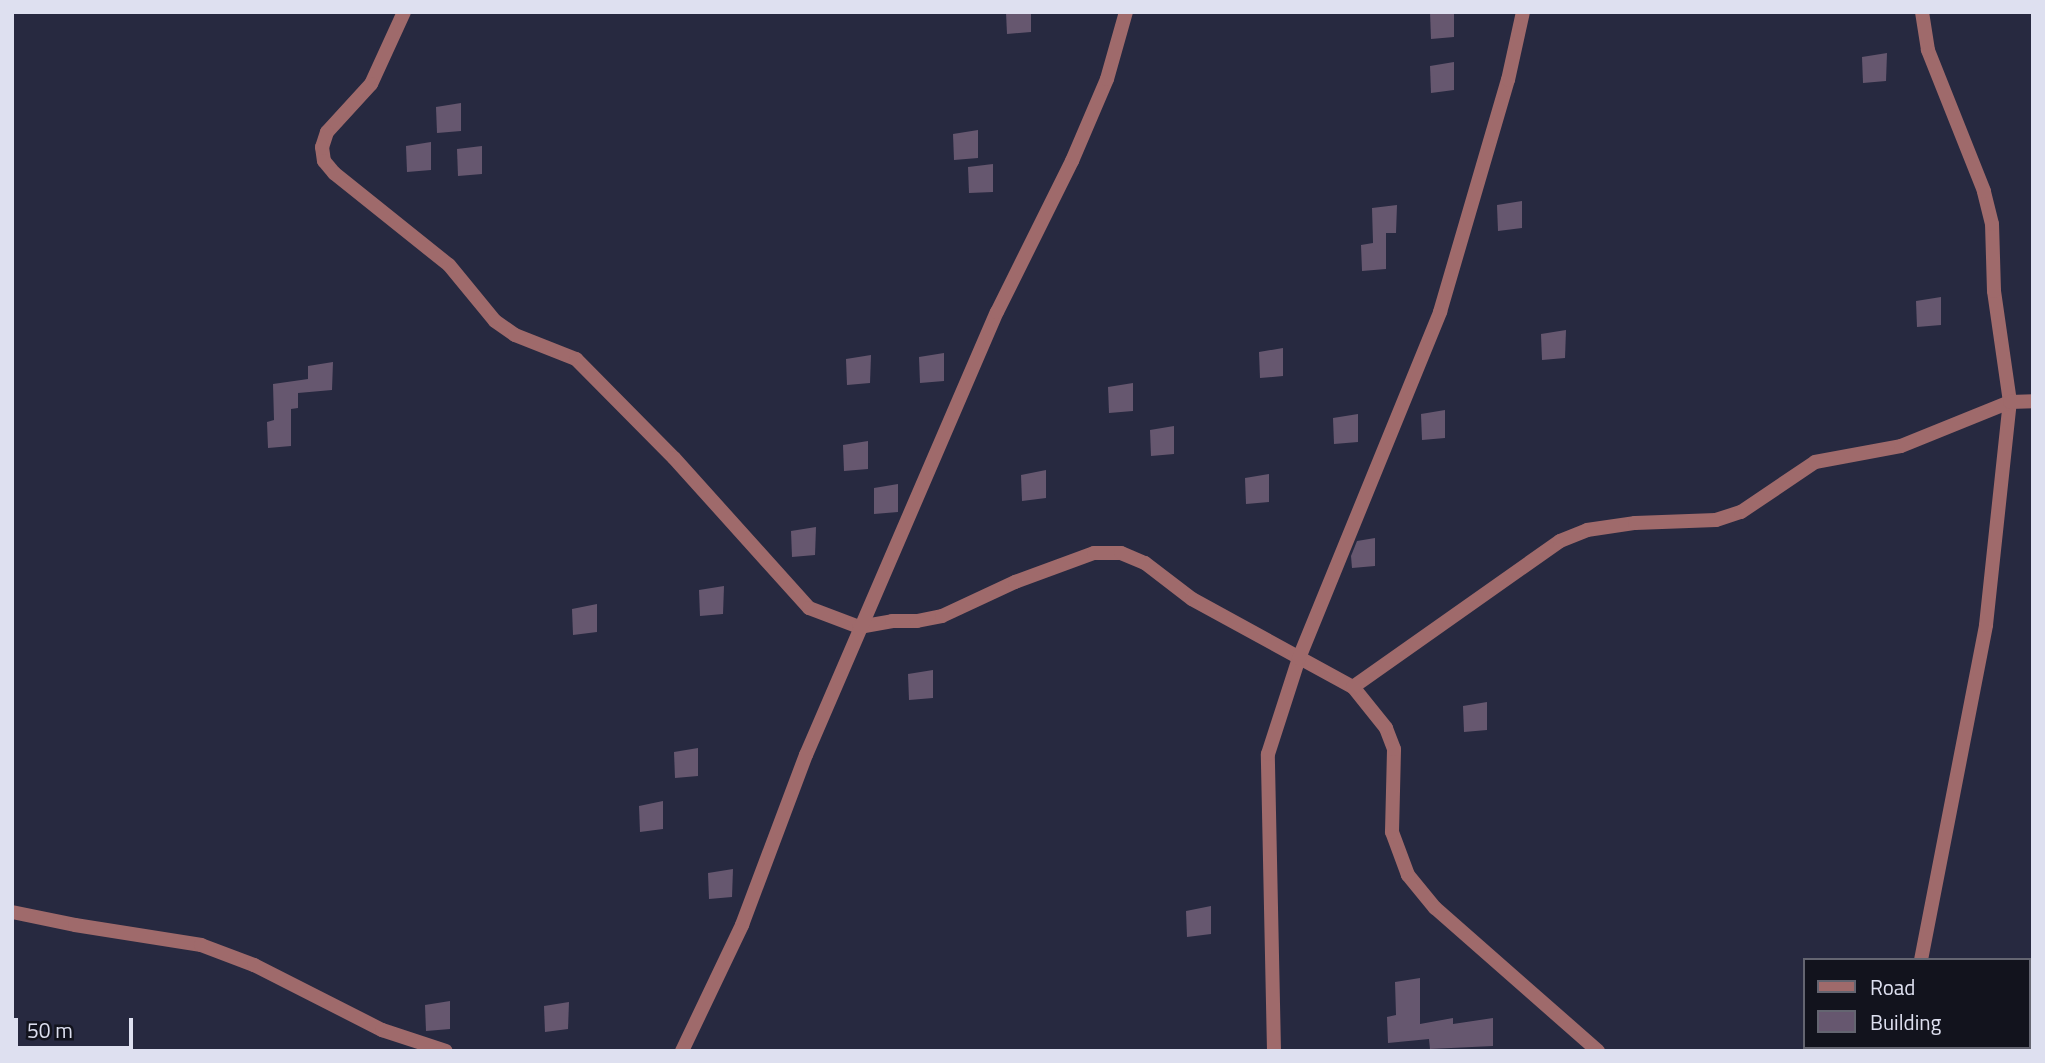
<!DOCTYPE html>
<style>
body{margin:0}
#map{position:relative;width:2045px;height:1063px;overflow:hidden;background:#272940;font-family:"Titillium Web",sans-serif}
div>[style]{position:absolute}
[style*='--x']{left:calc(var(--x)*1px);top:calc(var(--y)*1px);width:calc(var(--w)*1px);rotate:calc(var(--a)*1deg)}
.building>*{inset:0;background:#66576f}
.minor>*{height:14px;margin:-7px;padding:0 7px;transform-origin:7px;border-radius:7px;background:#9f6a6b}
span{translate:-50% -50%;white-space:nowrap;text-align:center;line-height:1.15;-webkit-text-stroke:6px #12131d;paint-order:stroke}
.frame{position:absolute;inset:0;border:14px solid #dee0f0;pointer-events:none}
.legend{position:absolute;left:1803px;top:958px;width:228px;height:91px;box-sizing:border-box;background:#12131d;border:2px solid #646571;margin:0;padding:9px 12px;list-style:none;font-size:21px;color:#dee0f0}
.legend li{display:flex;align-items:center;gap:14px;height:35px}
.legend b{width:35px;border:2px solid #646571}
.scale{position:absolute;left:14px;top:1018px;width:119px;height:32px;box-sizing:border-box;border:4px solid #dee0f0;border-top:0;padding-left:9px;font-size:21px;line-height:24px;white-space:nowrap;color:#dee0f0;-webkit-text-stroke:5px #12131d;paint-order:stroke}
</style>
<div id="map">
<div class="building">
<i style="clip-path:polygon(1006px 12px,1031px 12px,1031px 32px,1007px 34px)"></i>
<i style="clip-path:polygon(1430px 12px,1454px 12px,1454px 37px,1431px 39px)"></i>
<i style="clip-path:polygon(1887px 53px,1886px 81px,1863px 83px,1862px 57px)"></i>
<i style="clip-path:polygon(1454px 62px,1454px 90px,1431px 93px,1430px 66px)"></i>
<i style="clip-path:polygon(461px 103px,461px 131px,437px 133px,436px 107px)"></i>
<i style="clip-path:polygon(978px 130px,978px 158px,954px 160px,953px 134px)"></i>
<i style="clip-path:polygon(431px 142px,431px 170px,407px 172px,406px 146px)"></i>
<i style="clip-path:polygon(482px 146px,482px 174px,458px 176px,457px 149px)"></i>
<i style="clip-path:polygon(993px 164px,993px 192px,969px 193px,968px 167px)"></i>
<i style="clip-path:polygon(1522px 201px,1522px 228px,1498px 231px,1497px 205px)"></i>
<i style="clip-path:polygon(1397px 205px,1396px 233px,1386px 233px,1386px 269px,1362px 271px,1361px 245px,1373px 243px,1372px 208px)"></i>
<i style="clip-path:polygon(1941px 297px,1941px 325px,1917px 327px,1916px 301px)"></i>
<i style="clip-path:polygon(1566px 330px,1565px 358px,1542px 360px,1541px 334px)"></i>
<i style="clip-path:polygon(1283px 348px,1283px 376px,1260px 378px,1259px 352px)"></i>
<i style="clip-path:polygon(944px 353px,944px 381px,920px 383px,919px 357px)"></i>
<i style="clip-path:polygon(871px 355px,870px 383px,847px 385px,846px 359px)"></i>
<i style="clip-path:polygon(333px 362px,332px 390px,298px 393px,298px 408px,291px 409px,291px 446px,268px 448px,267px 422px,274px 420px,273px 384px,308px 379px,308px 366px)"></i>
<i style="clip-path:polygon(1133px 383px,1133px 411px,1109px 413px,1108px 387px)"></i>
<i style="clip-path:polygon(1445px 410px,1445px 438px,1422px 440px,1421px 414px)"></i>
<i style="clip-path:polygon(1358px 414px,1358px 442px,1334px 444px,1333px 418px)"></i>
<i style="clip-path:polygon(1174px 426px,1174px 454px,1151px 456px,1150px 430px)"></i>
<i style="clip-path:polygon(868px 441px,868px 469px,844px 471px,843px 445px)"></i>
<i style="clip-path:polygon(1046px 470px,1046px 498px,1022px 501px,1021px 475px)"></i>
<i style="clip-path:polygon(1269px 474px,1269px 502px,1246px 504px,1245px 478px)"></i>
<i style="clip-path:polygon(898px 484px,898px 512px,874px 514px,874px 488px)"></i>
<i style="clip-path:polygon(816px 527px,815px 555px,792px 557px,791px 531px)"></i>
<i style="clip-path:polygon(1375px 538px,1375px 566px,1352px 568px,1351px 556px,1357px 541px)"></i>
<i style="clip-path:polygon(724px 586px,723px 614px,700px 616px,699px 590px)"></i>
<i style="clip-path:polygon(597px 604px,597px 632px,573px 635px,572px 609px)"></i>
<i style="clip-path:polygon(933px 670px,933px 698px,909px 700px,908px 674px)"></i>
<i style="clip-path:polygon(1487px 702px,1487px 730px,1464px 732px,1463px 706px)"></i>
<i style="clip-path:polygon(698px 748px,698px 776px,675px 778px,674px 752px)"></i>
<i style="clip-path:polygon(663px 801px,663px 829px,640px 832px,639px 806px)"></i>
<i style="clip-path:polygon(733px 869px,732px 897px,709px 899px,708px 873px)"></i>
<i style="clip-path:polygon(1211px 906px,1211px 934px,1187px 937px,1186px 911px)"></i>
<i style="clip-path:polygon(1420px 978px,1420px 1024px,1453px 1018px,1453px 1024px,1493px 1018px,1493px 1046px,1430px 1049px,1429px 1039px,1388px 1043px,1387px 1017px,1396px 1015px,1395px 982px)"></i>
<i style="clip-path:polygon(450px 1001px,450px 1029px,426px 1031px,425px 1005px)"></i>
<i style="clip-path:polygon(569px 1002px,568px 1029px,545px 1032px,544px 1006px)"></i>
</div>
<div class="minor">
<i style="--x:404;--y:12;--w:79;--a:114.6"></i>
<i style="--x:371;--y:84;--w:65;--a:132.5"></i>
<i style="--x:327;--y:132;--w:16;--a:108"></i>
<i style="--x:322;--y:147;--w:14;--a:82"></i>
<i style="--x:324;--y:161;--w:16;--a:50"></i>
<i style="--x:334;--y:173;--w:147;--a:38.7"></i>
<i style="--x:449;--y:265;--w:72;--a:50.6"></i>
<i style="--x:495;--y:321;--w:24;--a:35"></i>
<i style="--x:515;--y:335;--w:66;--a:21.5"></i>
<i style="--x:576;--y:359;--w:139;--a:45.3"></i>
<i style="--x:674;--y:458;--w:202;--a:48"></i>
<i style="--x:809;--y:608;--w:53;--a:20.8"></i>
<i style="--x:859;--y:627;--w:34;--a:-10"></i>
<i style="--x:892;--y:621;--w:25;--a:0"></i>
<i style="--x:917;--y:621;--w:25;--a:-11"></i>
<i style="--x:942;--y:616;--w:81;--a:-25"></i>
<i style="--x:1015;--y:582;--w:84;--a:-20.2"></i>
<i style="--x:1094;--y:553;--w:27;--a:0"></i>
<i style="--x:1121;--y:553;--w:26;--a:23"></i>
<i style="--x:1145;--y:563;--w:59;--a:37.5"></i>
<i style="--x:1192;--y:599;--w:183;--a:28.7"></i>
<i style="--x:12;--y:912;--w:64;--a:11.7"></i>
<i style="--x:75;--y:925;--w:128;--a:9"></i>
<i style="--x:201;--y:945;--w:57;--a:20.7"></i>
<i style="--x:254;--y:965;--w:144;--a:26.9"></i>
<i style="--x:382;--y:1030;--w:67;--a:18.2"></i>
<i style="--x:1921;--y:960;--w:341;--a:-79"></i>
<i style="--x:1986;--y:625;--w:224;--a:-83.9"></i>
<i style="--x:2010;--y:402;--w:112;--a:-98.2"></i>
<i style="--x:1994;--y:291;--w:67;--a:-91.7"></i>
<i style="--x:1992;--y:224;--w:34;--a:-104"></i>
<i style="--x:1984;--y:191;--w:152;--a:-111.7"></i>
<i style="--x:1928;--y:50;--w:38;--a:-99"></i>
<i style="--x:682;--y:1051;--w:140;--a:-64.5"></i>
<i style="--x:742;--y:925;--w:182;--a:-69.4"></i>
<i style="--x:806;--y:755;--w:482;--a:-66.7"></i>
<i style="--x:997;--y:312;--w:169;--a:-63.6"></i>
<i style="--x:1072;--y:161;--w:89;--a:-66.9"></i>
<i style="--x:1107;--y:79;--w:70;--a:-74.2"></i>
<i style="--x:1274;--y:1051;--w:297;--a:-91.2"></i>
<i style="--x:1268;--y:754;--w:101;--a:-72.1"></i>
<i style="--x:1299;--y:658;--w:374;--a:-67.8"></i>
<i style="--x:1440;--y:312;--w:242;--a:-73.7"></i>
<i style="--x:1508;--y:80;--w:70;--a:-77.6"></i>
<i style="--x:1598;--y:1051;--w:217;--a:-138.7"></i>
<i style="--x:1435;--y:908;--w:43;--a:-129.3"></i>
<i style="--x:1408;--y:875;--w:46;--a:-110.4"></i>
<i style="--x:1392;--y:832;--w:83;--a:-88.6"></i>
<i style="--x:1394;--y:749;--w:22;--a:-111"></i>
<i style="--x:1386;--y:728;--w:53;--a:-128.8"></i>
<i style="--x:1353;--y:687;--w:253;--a:-35.2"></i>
<i style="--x:1560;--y:541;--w:29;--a:-22"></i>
<i style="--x:1587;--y:530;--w:49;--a:-8.3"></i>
<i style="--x:1635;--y:523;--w:81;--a:-2.1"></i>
<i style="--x:1716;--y:520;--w:26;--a:-18"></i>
<i style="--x:1741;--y:512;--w:89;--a:-34"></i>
<i style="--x:1815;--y:462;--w:87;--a:-10.5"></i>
<i style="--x:1901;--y:446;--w:118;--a:-22"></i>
<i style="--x:2010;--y:402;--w:23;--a:-2"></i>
<i style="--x:1888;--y:1051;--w:4;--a:-63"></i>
</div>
<div class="frame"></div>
<ul class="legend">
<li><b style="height:9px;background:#9f6a6b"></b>Road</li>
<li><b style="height:19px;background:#66576f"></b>Building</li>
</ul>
<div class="scale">50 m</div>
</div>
